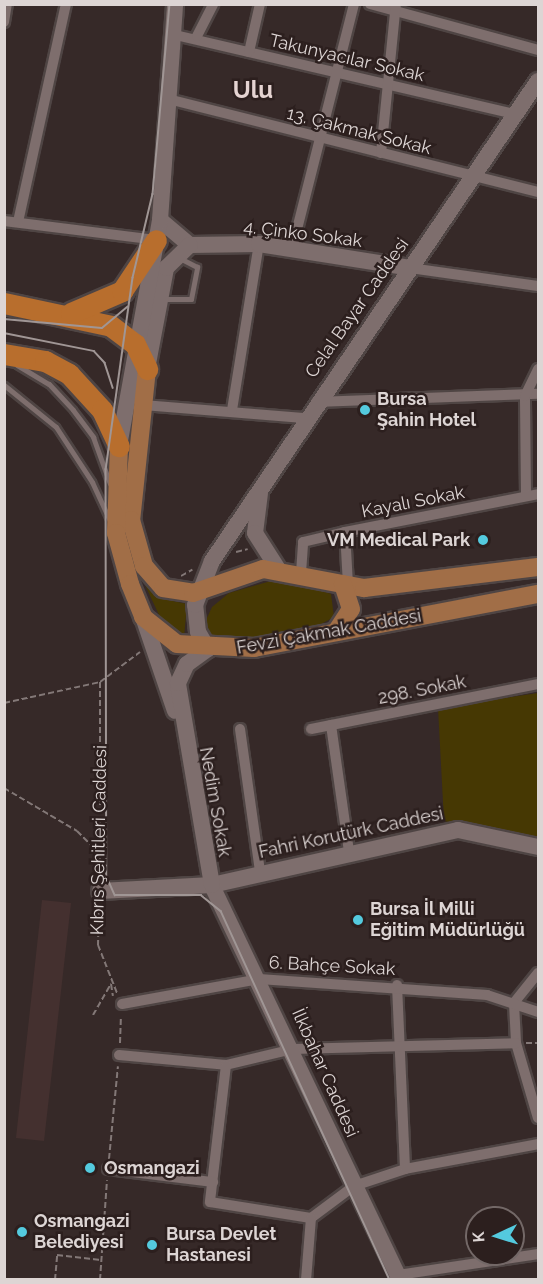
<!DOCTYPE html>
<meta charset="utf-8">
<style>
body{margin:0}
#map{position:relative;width:543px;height:1284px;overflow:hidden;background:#362928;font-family:Raleway,sans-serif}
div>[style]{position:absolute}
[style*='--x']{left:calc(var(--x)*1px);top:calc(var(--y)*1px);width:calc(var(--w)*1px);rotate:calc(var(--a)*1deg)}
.built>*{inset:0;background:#44302f}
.green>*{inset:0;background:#463803}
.path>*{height:2px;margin-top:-1px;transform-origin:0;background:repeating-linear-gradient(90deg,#837877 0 6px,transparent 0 9px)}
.roads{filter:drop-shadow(2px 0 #4f4544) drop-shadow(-2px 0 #4f4544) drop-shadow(0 2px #4f4544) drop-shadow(0 -2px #4f4544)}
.lane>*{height:5px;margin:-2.5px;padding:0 2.5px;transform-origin:2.5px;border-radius:2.5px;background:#7e6e6d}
.street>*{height:10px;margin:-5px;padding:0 5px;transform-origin:5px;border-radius:5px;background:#7e6e6d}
.secondary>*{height:16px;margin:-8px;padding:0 8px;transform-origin:8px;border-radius:8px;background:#7e6e6d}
.primary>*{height:18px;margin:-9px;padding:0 9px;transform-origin:9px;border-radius:9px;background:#a16e47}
.highway>*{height:21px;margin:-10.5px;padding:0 10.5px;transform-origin:10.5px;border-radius:10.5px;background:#b86e2d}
.tram>*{height:1.5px;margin:-0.75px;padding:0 0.75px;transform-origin:0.75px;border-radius:0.75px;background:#a09695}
.dots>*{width:16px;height:16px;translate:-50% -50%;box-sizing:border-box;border:3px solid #2c1f1e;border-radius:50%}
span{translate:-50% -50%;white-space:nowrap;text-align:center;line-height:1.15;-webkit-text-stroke:5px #2c1f1e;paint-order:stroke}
.street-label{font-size:18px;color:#ddd5d4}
.poi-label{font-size:18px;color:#ddd5d4;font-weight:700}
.left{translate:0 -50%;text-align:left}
.right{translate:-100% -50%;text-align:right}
.district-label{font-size:24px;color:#e5d4d2;font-weight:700}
.frame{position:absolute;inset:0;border:6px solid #ddd5d4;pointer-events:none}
.north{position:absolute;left:465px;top:1206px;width:60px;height:60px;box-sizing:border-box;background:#2c1f1e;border:2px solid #736867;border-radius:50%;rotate:266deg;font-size:16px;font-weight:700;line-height:24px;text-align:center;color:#ddd5d4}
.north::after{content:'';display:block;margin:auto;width:21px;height:27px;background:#54cade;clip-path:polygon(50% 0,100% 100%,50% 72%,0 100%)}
</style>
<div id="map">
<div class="built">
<i style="clip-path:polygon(42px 900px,71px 903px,44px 1141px,16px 1138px)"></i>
</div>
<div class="green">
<i style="clip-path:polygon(271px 581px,292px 581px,331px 594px,334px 617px,314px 628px,250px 643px,210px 640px,206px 620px,212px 607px,229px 593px)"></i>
<i style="clip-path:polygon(145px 585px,163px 599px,187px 604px,184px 638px,160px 617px)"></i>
<i style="clip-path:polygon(538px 693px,538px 842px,444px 821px,438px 708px)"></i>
</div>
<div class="path">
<i style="--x:236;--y:552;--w:12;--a:-14"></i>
<i style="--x:181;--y:576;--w:13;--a:-29"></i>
<i style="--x:100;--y:682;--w:195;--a:90"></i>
<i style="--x:4;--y:703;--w:98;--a:-12.3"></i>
<i style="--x:100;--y:682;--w:50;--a:-36.9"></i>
<i style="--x:4;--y:788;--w:85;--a:30.5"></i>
<i style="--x:77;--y:831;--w:33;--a:45"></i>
<i style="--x:99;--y:904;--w:41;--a:91.4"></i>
<i style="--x:98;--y:945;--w:52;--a:68.4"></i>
<i style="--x:93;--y:1015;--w:36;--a:-60"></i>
<i style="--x:111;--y:984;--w:12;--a:81"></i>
<i style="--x:120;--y:1043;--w:27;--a:-88"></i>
<i style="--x:526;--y:1043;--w:12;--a:0"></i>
<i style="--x:109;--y:1159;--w:93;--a:-84.5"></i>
<i style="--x:55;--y:1280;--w:25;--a:-85"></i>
<i style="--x:57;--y:1255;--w:44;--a:6.5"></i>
<i style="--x:100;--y:1280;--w:100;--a:-86"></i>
</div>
<div class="roads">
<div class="lane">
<i style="--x:162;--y:299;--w:29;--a:0"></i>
<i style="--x:191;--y:299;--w:33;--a:-79"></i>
<i style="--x:197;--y:267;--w:18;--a:-153"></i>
<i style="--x:17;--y:365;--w:37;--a:31"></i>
<i style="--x:49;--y:384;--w:35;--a:47"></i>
<i style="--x:73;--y:410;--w:34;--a:53"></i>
<i style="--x:93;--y:437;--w:50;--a:70.1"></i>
<i style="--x:4;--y:385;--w:67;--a:38.9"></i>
<i style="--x:56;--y:427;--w:66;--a:56.8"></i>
<i style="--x:92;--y:482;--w:43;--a:65.2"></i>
</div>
<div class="street">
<i style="--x:370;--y:4;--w:174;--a:15.3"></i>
<i style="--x:4;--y:22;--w:18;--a:-81"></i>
<i style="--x:171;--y:34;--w:353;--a:13.1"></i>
<i style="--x:197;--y:36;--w:36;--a:-63"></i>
<i style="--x:249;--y:52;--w:49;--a:-77.1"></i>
<i style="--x:168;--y:99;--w:382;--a:14.1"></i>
<i style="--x:381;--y:153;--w:150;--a:-84.3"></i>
<i style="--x:4;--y:221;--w:153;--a:7.1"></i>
<i style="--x:18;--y:222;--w:223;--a:-77.6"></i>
<i style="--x:292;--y:249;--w:253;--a:-75.8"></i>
<i style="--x:410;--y:268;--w:129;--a:8"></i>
<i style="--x:316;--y:402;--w:222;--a:-2.1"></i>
<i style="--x:143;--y:405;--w:164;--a:4.6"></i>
<i style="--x:232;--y:410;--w:168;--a:-80.8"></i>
<i style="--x:526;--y:496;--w:100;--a:-90.6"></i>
<i style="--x:525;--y:396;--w:30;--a:-64"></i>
<i style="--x:301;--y:573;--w:31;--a:-86"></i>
<i style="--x:303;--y:542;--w:43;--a:-13.4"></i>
<i style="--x:348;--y:585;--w:53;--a:-93.2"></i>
<i style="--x:345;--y:532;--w:197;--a:-11.1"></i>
<i style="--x:331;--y:725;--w:127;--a:81.9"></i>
<i style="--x:240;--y:729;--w:144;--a:82"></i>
<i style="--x:311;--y:729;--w:231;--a:-11.2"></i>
<i style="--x:538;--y:973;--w:38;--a:129"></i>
<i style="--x:514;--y:1003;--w:40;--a:87.1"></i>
<i style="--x:516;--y:1043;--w:78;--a:73.7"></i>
<i style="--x:397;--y:985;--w:184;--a:87.5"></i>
<i style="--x:122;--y:1004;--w:139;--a:-10.3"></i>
<i style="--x:259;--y:979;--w:229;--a:4"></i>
<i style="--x:487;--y:995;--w:54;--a:18.4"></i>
<i style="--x:119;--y:1055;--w:107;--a:5.3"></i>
<i style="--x:226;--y:1065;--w:69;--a:-13.4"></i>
<i style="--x:293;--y:1049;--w:223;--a:-1.5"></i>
<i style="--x:226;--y:1065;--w:138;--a:96.7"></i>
<i style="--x:210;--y:1202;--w:102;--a:9"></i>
<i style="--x:108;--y:1169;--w:106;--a:7.1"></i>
<i style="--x:311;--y:1218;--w:54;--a:-36.7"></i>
<i style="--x:354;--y:1186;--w:54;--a:-18.4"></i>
<i style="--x:405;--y:1169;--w:135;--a:-10.6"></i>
<i style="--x:398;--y:1275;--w:142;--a:-8.5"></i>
<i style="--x:306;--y:1280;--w:62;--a:-85.4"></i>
</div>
<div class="secondary">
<i style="--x:160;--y:220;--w:39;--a:40"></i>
<i style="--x:190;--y:245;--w:69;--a:-0.8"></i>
<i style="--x:259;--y:244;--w:153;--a:9"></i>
<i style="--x:147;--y:369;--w:103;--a:-79.3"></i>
<i style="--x:166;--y:268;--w:33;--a:-44"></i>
<i style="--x:119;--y:446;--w:230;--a:-79.7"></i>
<i style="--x:160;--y:220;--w:217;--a:-86"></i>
<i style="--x:260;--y:493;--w:40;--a:97.1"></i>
<i style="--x:255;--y:533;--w:43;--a:57.4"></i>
<i style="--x:143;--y:617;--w:99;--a:71.2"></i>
<i style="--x:100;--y:891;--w:112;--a:-3.1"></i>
<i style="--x:212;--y:885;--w:252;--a:-12.6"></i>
<i style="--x:458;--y:830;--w:82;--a:12"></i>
<i style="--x:400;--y:1280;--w:437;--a:-115.5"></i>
<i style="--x:212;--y:885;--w:205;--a:-99.6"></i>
<i style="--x:178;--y:683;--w:21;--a:-65"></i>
<i style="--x:187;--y:664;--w:26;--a:-36"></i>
<i style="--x:208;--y:649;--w:20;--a:-120"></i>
<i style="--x:198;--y:632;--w:27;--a:-96"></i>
<i style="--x:195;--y:605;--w:47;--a:-68.9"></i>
<i style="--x:212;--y:561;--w:580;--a:-55.82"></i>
</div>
<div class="primary">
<i style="--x:147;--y:369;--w:152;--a:96"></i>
<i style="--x:131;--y:520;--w:48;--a:74.2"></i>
<i style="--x:144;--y:566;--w:29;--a:49"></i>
<i style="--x:163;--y:588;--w:30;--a:9"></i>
<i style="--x:193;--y:593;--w:74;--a:-18.9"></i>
<i style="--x:263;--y:569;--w:103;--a:10.7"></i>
<i style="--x:364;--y:588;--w:175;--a:-6.9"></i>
<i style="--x:119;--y:446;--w:87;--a:92"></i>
<i style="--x:116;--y:533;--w:53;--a:74.6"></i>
<i style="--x:130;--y:584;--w:35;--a:68"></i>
<i style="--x:143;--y:617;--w:43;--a:38.5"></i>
<i style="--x:177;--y:644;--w:77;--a:3"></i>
<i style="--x:254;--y:648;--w:289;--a:-10.8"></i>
<i style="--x:336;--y:632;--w:27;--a:-57"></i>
<i style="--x:351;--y:609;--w:26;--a:-108"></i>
</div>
<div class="highway">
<i style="--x:4;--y:303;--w:109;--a:12.1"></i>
<i style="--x:111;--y:326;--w:30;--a:37"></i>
<i style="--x:135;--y:344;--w:28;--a:64"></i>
<i style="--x:71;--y:313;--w:56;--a:-23.3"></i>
<i style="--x:122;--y:291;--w:61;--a:-56.3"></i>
<i style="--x:4;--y:354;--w:42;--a:9.7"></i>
<i style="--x:45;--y:361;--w:27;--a:28"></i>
<i style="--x:69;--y:374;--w:49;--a:47.5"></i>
<i style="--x:102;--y:410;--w:40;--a:65"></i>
</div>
</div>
<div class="tram">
<i style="--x:170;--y:4;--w:191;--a:95.1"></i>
<i style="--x:153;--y:194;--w:86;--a:103.4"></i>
<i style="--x:133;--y:278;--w:193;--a:98"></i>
<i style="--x:106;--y:469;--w:408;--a:89.9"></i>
<i style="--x:107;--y:877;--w:20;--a:66"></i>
<i style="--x:115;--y:895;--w:86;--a:0"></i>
<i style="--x:201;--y:895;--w:26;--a:39"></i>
<i style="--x:221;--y:911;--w:406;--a:65.4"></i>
<i style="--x:4;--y:319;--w:98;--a:5.2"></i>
<i style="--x:102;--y:328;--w:33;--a:-40"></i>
<i style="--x:4;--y:333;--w:92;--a:11.3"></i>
<i style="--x:94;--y:351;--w:16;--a:47"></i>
<i style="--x:105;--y:363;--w:26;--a:72"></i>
</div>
<div class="dots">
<i style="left:365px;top:410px;background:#54cade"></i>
<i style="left:483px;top:540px;background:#54cade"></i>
<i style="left:358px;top:920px;background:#54cade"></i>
<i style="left:90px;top:1168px;background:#54cade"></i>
<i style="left:22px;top:1232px;background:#54cade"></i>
<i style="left:152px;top:1245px;background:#54cade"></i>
</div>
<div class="street-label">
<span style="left:347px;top:58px;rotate:13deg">Takunyacılar Sokak</span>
<span style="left:359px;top:131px;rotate:14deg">13. Çakmak Sokak</span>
<span style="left:303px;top:234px;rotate:7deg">4. Çinko Sokak</span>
<span style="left:357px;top:308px;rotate:-55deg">Celal Bayar Caddesi</span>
<span style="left:413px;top:502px;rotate:-11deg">Kayalı Sokak</span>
<span style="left:329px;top:632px;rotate:-10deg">Fevzi Çakmak Caddesi</span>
<span style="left:422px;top:690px;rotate:-11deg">298. Sokak</span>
<span style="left:215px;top:802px;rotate:80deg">Nedim Sokak</span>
<span style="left:351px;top:833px;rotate:-12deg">Fahri Korutürk Caddesi</span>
<span style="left:99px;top:840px;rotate:-89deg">Kıbrıs Şehitleri Caddesi</span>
<span style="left:332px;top:966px;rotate:3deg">6. Bahçe Sokak</span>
<span style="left:325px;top:1073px;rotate:66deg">İlkbahar Caddesi</span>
</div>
<div class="poi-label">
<span class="left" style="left:377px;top:410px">Bursa<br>Şahin Hotel</span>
<span class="right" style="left:470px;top:540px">VM Medical Park</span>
<span class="left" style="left:370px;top:920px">Bursa İl Milli<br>Eğitim Müdürlüğü</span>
<span class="left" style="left:104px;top:1168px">Osmangazi</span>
<span class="left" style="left:34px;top:1232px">Osmangazi<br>Belediyesi</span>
<span class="left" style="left:166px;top:1245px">Bursa Devlet<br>Hastanesi</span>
</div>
<div class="district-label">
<span style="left:253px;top:90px">Ulu</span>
</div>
<div class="frame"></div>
<div class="north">K</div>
</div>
